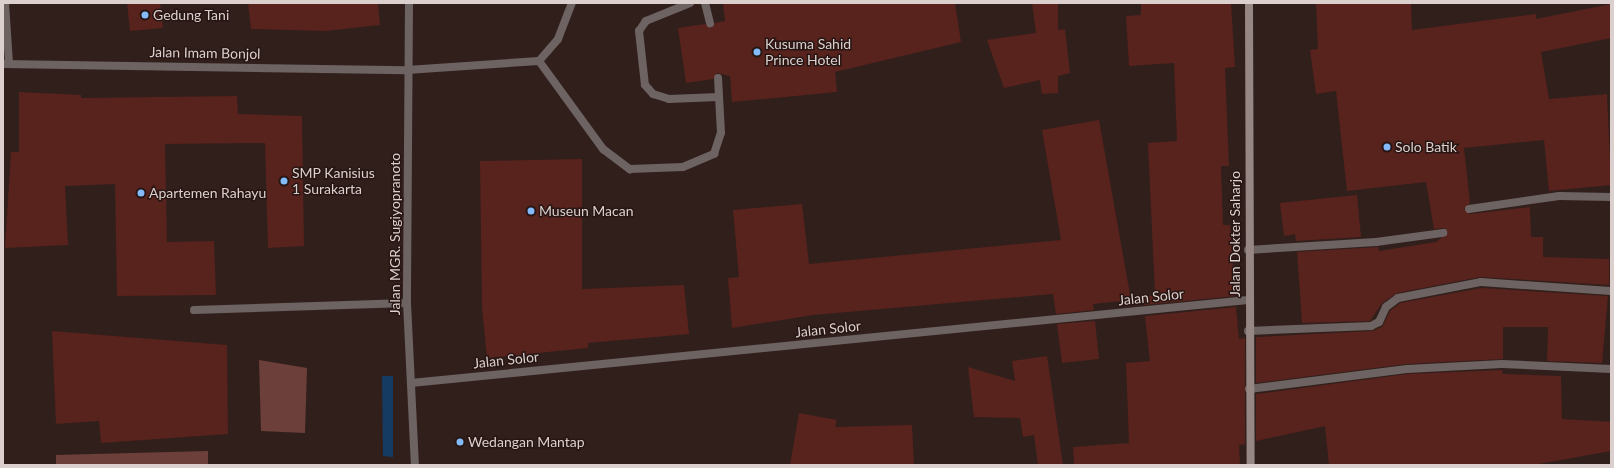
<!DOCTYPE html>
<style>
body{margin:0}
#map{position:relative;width:1614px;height:468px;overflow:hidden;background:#311f1c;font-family:Lato,sans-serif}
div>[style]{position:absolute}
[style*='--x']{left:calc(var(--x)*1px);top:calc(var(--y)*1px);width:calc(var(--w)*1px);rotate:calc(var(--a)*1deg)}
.green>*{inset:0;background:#6c3f3a}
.water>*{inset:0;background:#163b63}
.building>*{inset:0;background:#58221d}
.service>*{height:8px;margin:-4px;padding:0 4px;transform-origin:4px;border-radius:4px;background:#6d6362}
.minor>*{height:8px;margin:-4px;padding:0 4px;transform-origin:4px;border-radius:4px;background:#6d6362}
.tertiary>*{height:8px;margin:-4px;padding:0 4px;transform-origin:4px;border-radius:4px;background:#6d6362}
.secondary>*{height:8px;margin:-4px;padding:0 4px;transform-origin:4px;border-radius:4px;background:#978784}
.dots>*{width:11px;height:11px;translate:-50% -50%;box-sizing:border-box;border:2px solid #271613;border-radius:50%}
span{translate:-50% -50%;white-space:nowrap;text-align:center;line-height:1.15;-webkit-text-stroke:3px #271613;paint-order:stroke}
.poi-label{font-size:14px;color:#dcd0ce}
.left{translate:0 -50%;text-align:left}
.street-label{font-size:14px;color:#dcd0ce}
.frame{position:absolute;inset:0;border:4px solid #dcd0ce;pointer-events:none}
</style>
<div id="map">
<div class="green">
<i style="clip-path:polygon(259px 360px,307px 368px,305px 433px,261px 431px)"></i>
<i style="clip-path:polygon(208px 451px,208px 465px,56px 465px,56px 455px)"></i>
</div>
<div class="water">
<i style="clip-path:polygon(382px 376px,393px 376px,393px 457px,383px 456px)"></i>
</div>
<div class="building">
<i style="clip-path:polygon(127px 3px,160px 3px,163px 28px,130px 31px)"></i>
<i style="clip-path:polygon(248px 3px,378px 3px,380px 25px,326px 31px,251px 29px)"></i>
<i style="clip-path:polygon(723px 3px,955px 3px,961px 42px,835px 72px,837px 92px,732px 102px,730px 76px,717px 73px,713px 79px,686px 83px,678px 28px,705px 24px,711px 28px,715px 23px,725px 21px)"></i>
<i style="clip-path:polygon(1032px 3px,1058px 3px,1058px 30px,1065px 29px,1070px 73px,1058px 76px,1058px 93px,1042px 94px,1040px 80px,1004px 88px,987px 40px,1036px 33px)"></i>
<i style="clip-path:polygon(1141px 3px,1231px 3px,1235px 67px,1225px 68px,1229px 166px,1221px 166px,1223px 225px,1230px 225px,1235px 296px,1144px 305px,1143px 297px,1155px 295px,1148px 143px,1177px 141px,1174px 63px,1129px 66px,1126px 16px,1141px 15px)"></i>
<i style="clip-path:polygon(1316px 3px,1411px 3px,1412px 30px,1536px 14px,1536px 19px,1611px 4px,1611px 38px,1541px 52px,1549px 99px,1607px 94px,1611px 185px,1549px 191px,1544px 140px,1464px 148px,1470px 203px,1464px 209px,1470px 214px,1530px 207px,1531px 237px,1543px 237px,1543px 257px,1609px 259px,1609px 285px,1480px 277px,1397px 293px,1382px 303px,1370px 321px,1302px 323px,1297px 252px,1378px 247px,1379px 251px,1436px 242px,1448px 233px,1445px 228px,1434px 229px,1426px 182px,1347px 191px,1336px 91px,1316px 94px,1310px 50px,1318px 49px)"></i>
<i style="clip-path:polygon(19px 92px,81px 95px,81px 98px,237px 96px,238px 114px,302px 116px,304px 246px,268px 248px,265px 143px,165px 144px,167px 242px,214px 241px,216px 295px,117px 296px,115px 184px,65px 186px,68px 245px,5px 248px,11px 152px,19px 152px)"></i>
<i style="clip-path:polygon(1099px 120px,1131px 300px,1093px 304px,1094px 310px,1056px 314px,1053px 294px,813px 315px,732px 328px,728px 278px,739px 277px,733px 210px,802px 204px,809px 264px,1061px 240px,1042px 130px)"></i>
<i style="clip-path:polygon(582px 159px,582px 289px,684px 285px,689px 334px,588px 343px,588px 348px,487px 358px,482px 308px,480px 161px)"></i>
<i style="clip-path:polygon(1357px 195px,1361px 237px,1296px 241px,1295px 234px,1284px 236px,1280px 203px)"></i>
<i style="clip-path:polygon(1481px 288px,1608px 296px,1602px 363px,1547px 361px,1548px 327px,1503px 327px,1503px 359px,1406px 364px,1256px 383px,1256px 337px,1372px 331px,1382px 327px,1390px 311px,1400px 303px)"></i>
<i style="clip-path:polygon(1236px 307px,1239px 339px,1245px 338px,1245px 444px,1239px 445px,1240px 465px,1074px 465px,1073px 447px,1129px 443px,1126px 363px,1150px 361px,1145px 316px)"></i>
<i style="clip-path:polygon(1095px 321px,1099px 359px,1062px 363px,1057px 324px)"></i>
<i style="clip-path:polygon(52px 331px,227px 345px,228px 434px,101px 443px,99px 421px,56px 424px)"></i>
<i style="clip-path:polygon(1047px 356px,1063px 465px,1038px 465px,1034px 435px,1023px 437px,1020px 418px,974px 417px,968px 367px,1015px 381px,1012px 361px)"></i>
<i style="clip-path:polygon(1502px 370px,1503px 374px,1561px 376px,1562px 419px,1611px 422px,1611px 451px,1533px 465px,1329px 465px,1325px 426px,1256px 441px,1256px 394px,1407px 374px)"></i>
<i style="clip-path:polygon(799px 413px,837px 420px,835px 427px,912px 425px,914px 465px,790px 465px)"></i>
</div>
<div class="service">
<i style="--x:690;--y:3;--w:48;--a:157.8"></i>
<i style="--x:646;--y:21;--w:12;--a:125"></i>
<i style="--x:639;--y:31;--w:54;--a:83.7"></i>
<i style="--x:645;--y:85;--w:12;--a:48"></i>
<i style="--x:653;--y:94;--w:17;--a:17"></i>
<i style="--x:669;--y:99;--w:50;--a:-2.3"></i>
<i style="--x:705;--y:3;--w:21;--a:76"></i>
<i style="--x:539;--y:61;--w:109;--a:54"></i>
<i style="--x:603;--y:149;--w:34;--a:37"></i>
<i style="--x:630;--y:169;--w:53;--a:-2.2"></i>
<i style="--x:683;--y:167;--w:34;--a:-23"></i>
<i style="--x:714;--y:154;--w:22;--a:-72"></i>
<i style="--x:721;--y:133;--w:55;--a:-93.1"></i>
<i style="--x:407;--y:70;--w:132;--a:-3.9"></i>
<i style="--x:539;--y:61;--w:29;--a:-49"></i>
<i style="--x:558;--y:39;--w:39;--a:-69"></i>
<i style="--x:194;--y:310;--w:213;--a:-1.9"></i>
</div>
<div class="minor">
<i style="--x:5;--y:3;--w:61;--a:86.2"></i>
<i style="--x:3;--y:64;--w:404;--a:0.9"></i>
<i style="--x:1469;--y:209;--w:91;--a:-8.2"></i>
<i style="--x:1559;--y:196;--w:52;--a:1.1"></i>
<i style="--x:1248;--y:250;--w:128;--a:-3.6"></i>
<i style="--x:1376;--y:242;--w:68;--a:-7.7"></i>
<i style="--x:1248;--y:331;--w:123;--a:-2.3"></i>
<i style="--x:1371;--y:326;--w:9;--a:-27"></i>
<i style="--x:1379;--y:322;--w:17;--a:-65"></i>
<i style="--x:1386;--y:307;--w:15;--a:-37"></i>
<i style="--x:1398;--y:298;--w:85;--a:-10.9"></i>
<i style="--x:1481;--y:282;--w:130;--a:4"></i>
<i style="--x:411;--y:383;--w:841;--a:-5.66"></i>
<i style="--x:1249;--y:389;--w:159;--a:-7.2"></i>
<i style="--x:1407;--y:369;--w:95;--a:-3"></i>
<i style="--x:1502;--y:364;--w:109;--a:2.6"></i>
</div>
<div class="tertiary">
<i style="--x:409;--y:3;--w:300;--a:90.4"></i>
<i style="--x:407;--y:303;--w:162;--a:87.2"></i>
</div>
<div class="secondary">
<i style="--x:1249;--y:3;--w:462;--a:89.8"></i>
</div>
<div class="dots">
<i style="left:145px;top:15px;background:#84bcfb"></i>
<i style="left:757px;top:52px;background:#84bcfb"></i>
<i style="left:1387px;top:147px;background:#84bcfb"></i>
<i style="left:284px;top:181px;background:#84bcfb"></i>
<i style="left:141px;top:193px;background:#84bcfb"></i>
<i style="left:531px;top:211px;background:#84bcfb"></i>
<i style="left:460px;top:442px;background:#84bcfb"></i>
</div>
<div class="poi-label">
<span class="left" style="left:153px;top:15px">Gedung Tani</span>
<span class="left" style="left:765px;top:52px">Kusuma Sahid<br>Prince Hotel</span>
<span class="left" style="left:1395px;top:147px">Solo Batik</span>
<span class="left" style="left:292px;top:181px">SMP Kanisius<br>1 Surakarta</span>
<span class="left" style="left:149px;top:193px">Apartemen Rahayu</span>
<span class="left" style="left:539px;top:211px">Museun Macan</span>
<span class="left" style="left:468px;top:442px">Wedangan Mantap</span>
</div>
<div class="street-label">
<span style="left:205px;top:53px;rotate:1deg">Jalan Imam Bonjol</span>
<span style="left:395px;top:234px;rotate:-90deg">Jalan MGR. Sugiyopranoto</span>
<span style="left:1235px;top:234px;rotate:-90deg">Jalan Dokter Saharjo</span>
<span style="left:1151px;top:297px;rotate:-6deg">Jalan Solor</span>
<span style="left:828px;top:329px;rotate:-6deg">Jalan Solor</span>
<span style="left:506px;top:360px;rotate:-6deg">Jalan Solor</span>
</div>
<div class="frame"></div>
</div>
